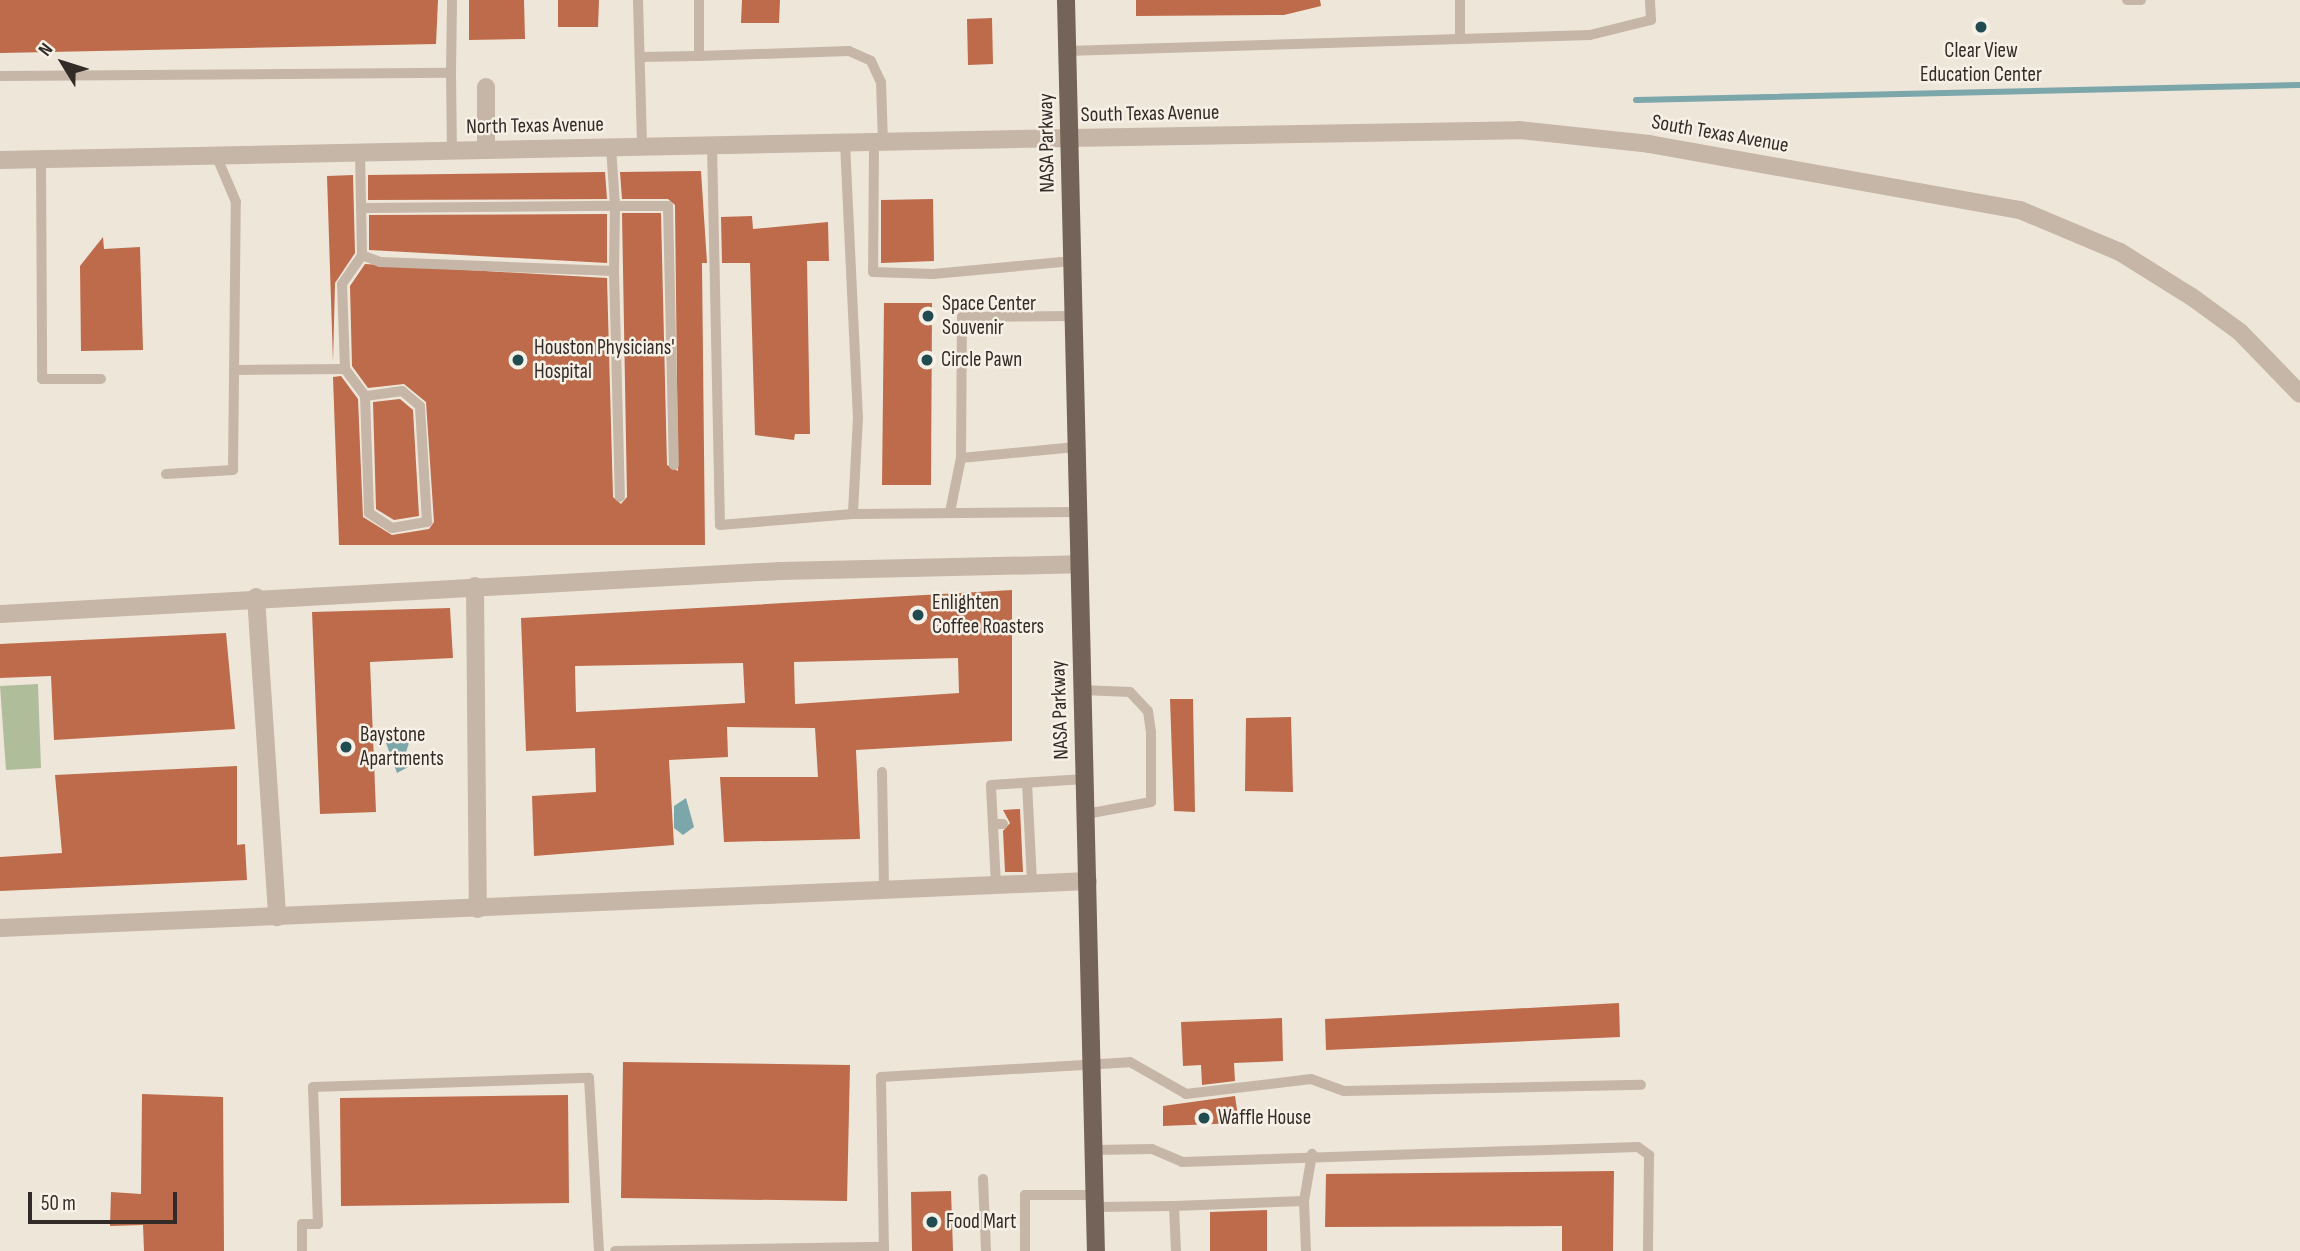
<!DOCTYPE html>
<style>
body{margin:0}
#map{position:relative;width:2300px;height:1251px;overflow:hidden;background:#efe6da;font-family:"Sofia Sans Condensed",sans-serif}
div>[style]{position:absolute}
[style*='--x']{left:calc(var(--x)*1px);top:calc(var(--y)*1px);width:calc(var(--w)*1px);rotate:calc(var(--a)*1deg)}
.green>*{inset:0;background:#b0bd9b}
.water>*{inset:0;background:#7ba6aa}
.stream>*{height:6px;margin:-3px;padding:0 3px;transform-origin:3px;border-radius:3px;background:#7ba6aa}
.building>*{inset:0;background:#bd6b4a}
.service>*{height:10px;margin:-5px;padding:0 5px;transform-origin:5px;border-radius:5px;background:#c6b6a7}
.minor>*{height:18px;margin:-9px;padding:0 9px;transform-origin:9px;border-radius:9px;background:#c6b6a7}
.tertiary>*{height:18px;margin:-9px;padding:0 9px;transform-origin:9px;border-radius:9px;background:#c6b6a7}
.primary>*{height:18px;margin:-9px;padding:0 9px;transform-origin:9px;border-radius:9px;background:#746359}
.dots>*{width:19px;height:19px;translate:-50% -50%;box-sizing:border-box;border:4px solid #f7f0e6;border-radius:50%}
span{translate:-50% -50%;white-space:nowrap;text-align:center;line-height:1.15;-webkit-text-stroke:5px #f7f0e6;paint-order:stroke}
.poi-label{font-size:21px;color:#332b27}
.left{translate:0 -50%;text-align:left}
.street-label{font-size:21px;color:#332b27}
.north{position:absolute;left:28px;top:28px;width:70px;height:70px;-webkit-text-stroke:5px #f7f0e6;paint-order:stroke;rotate:308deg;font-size:19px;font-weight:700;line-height:28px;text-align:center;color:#332b27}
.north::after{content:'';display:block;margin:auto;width:24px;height:32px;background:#332b27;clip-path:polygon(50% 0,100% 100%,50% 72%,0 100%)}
.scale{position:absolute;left:28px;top:1192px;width:149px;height:32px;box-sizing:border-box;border:4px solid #332b27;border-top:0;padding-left:9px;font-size:21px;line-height:24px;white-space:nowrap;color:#332b27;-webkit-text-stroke:5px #f7f0e6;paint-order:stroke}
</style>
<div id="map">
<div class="green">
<i style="clip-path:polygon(38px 684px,41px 768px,6px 770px,0 686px)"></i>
</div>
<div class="water">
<i style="clip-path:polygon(400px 729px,411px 737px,405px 755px,410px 766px,397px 773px,386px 743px)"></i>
<i style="clip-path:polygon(686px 798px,694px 827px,683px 835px,674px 828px,674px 806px)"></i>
</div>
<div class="stream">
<i style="--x:1636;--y:100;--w:664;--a:-1.29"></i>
</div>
<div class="building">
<i style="clip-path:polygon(0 0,438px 0,436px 44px,0 53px)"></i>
<i style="clip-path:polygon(469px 0,524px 0,525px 39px,469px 40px)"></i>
<i style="clip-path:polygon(558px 0,599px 0,598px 27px,558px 27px)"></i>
<i style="clip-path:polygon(742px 0,780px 0,779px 23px,741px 23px)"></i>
<i style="clip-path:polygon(1136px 0,1320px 0,1321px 6px,1284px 15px,1136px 16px)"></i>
<i style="clip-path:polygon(992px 18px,993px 64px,968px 65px,967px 19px)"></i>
<i style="clip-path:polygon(701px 171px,707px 263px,702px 263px,705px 545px,339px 545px,333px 377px,341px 376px,358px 399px,363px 517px,392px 535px,429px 529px,434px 522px,426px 402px,404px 384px,368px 388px,352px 366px,350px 286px,365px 264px,607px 278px,613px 497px,621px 504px,627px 497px,622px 213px,661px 213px,667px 465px,678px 471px,675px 205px,668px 199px,622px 199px,620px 172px)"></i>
<i style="clip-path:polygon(605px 172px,607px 199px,368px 200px,368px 175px)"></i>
<i style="clip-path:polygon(353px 175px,355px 253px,335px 283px,333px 362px,327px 176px)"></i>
<i style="clip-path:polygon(933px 199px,934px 261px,881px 263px,881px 200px)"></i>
<i style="clip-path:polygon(607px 214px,607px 263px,369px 250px,369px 215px)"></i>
<i style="clip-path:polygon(752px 216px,753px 229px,828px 222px,829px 261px,807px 261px,810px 434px,795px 434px,794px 440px,755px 435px,750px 263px,722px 263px,721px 217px)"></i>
<i style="clip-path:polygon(103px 237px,104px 249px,140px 247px,143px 350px,81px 351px,80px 266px)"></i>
<i style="clip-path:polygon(884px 303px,932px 303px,931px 485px,882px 485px)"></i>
<i style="clip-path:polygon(400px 399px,413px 410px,419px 516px,394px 520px,376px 509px,373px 402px)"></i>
<i style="clip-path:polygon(evenodd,1012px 590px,1012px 741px,856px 750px,860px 839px,724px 842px,720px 777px,818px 777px,815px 728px,727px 727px,728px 757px,669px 760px,674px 845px,534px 856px,532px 796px,596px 792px,595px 748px,526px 751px,521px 618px,1012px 590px,958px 658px,959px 693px,795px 704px,794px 662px,958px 658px,1012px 590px,743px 663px,745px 703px,576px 712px,575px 666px,743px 663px)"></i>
<i style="clip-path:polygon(450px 608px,453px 658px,370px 662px,376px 812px,320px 814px,312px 612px)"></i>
<i style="clip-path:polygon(226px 633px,235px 729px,54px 740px,51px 676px,0 678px,0 644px)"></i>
<i style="clip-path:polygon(1170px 699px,1193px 699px,1195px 812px,1174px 811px)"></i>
<i style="clip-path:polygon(1291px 717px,1293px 792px,1245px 791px,1246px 718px)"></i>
<i style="clip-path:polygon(237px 766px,237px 845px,245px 844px,247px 880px,0 891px,0 857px,62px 853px,55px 775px)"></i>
<i style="clip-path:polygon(1020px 809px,1023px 872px,1005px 872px,1003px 831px,1010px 823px,1003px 810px)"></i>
<i style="clip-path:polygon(1619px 1003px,1620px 1037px,1326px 1050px,1325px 1019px)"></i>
<i style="clip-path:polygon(1282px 1018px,1283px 1061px,1234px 1063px,1235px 1081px,1202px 1085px,1201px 1065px,1183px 1066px,1181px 1022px)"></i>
<i style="clip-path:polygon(623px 1062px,850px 1065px,847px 1201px,621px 1198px)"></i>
<i style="clip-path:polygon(142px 1094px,223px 1097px,224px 1251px,144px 1251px,143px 1225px,110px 1226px,111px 1192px,141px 1194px)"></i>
<i style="clip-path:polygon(568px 1095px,569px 1203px,341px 1206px,340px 1098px)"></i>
<i style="clip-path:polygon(1235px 1096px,1239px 1123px,1163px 1126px,1163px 1106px)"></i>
<i style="clip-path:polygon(1614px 1171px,1613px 1251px,1562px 1251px,1562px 1226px,1325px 1227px,1326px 1174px)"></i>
<i style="clip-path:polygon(951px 1191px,953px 1251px,912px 1251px,911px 1192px)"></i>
<i style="clip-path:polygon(1267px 1210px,1267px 1251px,1210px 1251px,1210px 1212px)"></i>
</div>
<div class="service">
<i style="--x:638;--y:0;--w:147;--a:88.4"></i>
<i style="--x:699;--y:0;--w:56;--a:90"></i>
<i style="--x:699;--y:56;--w:150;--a:-1.9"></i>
<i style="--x:849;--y:51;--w:24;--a:24"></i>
<i style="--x:871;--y:61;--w:23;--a:65"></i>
<i style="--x:881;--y:82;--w:60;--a:88.1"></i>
<i style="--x:2127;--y:0;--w:14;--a:0"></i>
<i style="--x:1460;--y:39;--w:39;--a:-90"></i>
<i style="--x:1067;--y:51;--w:523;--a:-1.75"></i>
<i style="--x:1590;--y:35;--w:63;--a:-13.8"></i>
<i style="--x:1651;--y:20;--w:20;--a:-93"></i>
<i style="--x:640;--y:57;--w:59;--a:-1"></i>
<i style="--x:451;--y:73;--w:73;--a:-89.2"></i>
<i style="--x:0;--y:76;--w:451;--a:-0.4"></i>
<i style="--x:451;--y:73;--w:77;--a:89.3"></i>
<i style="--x:874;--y:142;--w:130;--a:90.4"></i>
<i style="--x:873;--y:272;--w:60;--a:1.9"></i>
<i style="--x:933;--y:274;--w:140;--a:-5.3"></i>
<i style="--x:845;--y:143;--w:274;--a:87.3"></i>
<i style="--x:858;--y:417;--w:97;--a:93"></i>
<i style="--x:712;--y:145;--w:380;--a:88.8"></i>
<i style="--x:720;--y:525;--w:133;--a:-4.7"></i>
<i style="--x:853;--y:514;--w:223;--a:-0.5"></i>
<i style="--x:611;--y:147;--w:59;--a:86.1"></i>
<i style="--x:615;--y:206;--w:53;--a:0"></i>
<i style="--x:668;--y:206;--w:259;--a:88.7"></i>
<i style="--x:41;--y:159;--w:220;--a:89.7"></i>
<i style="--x:42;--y:379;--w:59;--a:0"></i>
<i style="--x:361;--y:208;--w:254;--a:-0.5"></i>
<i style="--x:615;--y:206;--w:65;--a:90.9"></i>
<i style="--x:614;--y:271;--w:234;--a:-177.8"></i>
<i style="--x:380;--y:262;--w:19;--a:-159"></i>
<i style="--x:614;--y:271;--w:226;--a:88.5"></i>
<i style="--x:345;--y:369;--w:34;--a:53"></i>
<i style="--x:365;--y:396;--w:117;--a:88"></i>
<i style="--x:369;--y:513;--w:27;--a:33"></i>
<i style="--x:392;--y:528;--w:36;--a:-10"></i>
<i style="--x:427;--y:522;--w:116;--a:-93.5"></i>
<i style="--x:420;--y:406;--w:23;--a:-140"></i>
<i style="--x:402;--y:391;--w:37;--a:172"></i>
<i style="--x:234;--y:370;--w:111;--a:-0.5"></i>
<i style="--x:345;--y:369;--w:85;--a:-92"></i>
<i style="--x:342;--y:284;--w:35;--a:-55"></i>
<i style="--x:362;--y:255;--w:103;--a:-91.1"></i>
<i style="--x:961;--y:458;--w:115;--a:-5.5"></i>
<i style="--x:166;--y:474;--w:67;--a:-3.4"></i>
<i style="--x:233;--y:470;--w:268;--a:-89.4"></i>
<i style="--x:236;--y:202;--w:51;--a:-113.1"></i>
<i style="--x:950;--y:512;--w:55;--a:-78.5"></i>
<i style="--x:961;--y:458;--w:141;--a:-89.6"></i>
<i style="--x:962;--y:317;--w:111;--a:-0.5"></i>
<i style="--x:1082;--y:690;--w:48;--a:2.4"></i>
<i style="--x:1130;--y:692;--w:26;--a:47"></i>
<i style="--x:1148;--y:711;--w:22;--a:82"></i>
<i style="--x:1151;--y:733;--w:69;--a:90"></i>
<i style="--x:1151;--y:802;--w:66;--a:169.5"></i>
<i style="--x:882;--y:772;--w:118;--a:89"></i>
<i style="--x:1027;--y:783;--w:100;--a:87.1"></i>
<i style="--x:993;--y:824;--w:10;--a:0"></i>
<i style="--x:996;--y:885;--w:100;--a:-92.9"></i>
<i style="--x:991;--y:785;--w:94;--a:-3.7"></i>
<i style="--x:1095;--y:1150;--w:57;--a:-1"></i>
<i style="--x:1152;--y:1149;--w:33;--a:23"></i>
<i style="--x:1182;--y:1162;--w:456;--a:-1.9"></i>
<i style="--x:1638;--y:1147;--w:14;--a:36"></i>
<i style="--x:1649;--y:1155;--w:96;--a:90.6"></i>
<i style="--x:983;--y:1179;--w:72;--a:87.6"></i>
<i style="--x:1304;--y:1201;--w:50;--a:87.7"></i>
<i style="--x:1174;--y:1206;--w:130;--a:-2.2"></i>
<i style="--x:1304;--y:1201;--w:48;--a:-80.3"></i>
<i style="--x:1096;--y:1207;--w:78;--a:-0.7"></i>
<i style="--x:1174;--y:1206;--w:45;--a:87.5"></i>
<i style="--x:302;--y:1251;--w:27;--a:-90"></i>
<i style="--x:302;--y:1224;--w:16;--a:0"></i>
<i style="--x:318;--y:1224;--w:137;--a:-92.1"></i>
<i style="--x:313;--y:1087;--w:276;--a:-1.9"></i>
<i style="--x:589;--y:1078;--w:173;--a:86.7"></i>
<i style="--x:615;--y:1251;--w:269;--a:-0.9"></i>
<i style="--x:884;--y:1251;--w:174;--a:-91"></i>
<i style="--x:881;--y:1077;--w:249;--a:-3.4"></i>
<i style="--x:1130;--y:1062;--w:64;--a:29.7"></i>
<i style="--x:1186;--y:1094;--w:126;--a:-6.8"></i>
<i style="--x:1311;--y:1079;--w:35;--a:20"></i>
<i style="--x:1344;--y:1091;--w:297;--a:-1.2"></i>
<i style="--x:1025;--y:1251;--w:56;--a:-90"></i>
<i style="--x:1025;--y:1195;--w:70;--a:0"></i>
</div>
<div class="minor">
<i style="--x:486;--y:87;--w:63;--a:90"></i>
<i style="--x:1070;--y:138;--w:449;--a:-1"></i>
<i style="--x:1519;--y:130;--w:131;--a:6.1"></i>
<i style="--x:1649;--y:144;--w:377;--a:10.1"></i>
<i style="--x:2020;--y:210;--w:108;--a:22.8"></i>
<i style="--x:2120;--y:252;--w:85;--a:32"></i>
<i style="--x:2192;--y:297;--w:59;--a:36.1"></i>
<i style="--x:2240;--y:332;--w:86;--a:45.9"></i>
<i style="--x:475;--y:586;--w:323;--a:89.5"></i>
<i style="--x:256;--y:597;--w:321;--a:86.2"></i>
<i style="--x:0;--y:614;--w:781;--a:-3.16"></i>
<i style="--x:780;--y:571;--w:298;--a:-1.3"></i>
<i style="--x:0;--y:928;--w:1089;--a:-2.47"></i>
</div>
<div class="tertiary">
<i style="--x:0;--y:160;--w:1070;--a:-1.18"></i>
</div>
<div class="primary">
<i style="--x:1066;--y:0;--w:1251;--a:88.63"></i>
</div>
<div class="dots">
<i style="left:1981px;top:27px;background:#204c51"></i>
<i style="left:928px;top:316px;background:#204c51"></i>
<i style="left:518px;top:360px;background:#204c51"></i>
<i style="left:927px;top:360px;background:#204c51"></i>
<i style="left:918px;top:615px;background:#204c51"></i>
<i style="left:346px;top:747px;background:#204c51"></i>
<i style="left:1204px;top:1118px;background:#204c51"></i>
<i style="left:932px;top:1222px;background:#204c51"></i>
</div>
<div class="poi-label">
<span style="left:1981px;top:63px">Clear View<br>Education Center</span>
<span class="left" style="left:942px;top:316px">Space Center<br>Souvenir</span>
<span class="left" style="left:534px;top:360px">Houston Physicians'<br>Hospital</span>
<span class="left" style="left:941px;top:360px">Circle Pawn</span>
<span class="left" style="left:932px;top:615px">Enlighten<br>Coffee Roasters</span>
<span class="left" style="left:360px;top:747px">Baystone<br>Apartments</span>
<span class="left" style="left:1218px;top:1118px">Waffle House</span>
<span class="left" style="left:946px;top:1222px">Food Mart</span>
</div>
<div class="street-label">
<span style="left:1150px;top:114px;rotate:-1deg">South Texas Avenue</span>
<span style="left:535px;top:126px;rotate:-1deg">North Texas Avenue</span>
<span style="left:1720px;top:134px;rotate:10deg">South Texas Avenue</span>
<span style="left:1047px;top:143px;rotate:-91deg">NASA Parkway</span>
<span style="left:1060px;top:710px;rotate:-92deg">NASA Parkway</span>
</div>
<div class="north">N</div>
<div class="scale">50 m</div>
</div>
